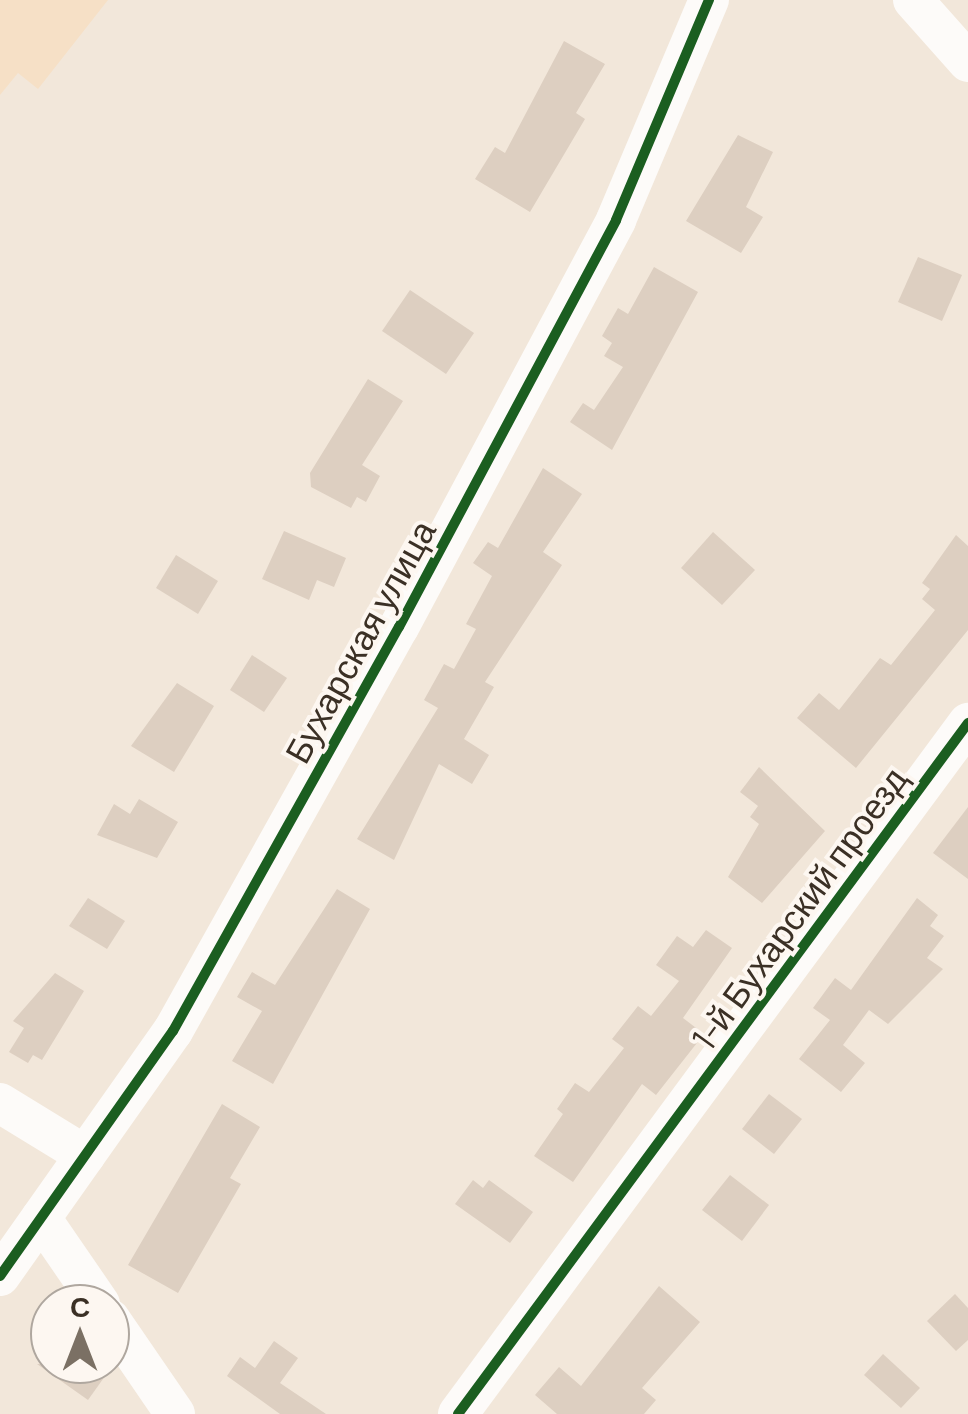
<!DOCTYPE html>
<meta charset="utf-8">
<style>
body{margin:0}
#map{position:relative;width:968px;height:1414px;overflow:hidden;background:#f2e7da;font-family:Barlow,sans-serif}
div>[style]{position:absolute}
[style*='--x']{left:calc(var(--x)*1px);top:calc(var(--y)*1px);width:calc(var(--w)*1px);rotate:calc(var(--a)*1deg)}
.built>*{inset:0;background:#f6e0c6}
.building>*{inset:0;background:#ddcfc1}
.minor>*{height:40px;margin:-20px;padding:0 20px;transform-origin:20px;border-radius:20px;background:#fdfbf9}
.cycleway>*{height:10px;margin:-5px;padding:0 5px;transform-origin:5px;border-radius:5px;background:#1b5e20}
span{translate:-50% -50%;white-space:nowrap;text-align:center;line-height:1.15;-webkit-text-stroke:8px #fdf7f1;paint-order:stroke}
.street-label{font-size:35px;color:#3b3025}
.north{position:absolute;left:30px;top:1284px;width:100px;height:100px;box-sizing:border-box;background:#fdf7f1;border:2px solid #afa79f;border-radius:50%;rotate:0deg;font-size:28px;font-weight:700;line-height:40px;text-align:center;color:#3b3025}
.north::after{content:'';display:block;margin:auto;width:35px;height:45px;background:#7b7064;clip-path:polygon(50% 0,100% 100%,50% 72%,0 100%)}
</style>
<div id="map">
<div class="built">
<i style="clip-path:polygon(0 0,108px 0,38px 89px,18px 73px,0 95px)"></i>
</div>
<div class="building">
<i style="clip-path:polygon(564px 41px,605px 64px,576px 113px,585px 119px,530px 212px,475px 179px,495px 147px,505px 153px)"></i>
<i style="clip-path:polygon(738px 135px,773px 152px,746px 207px,763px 217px,741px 253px,686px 221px)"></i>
<i style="clip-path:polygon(918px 257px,962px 275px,942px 321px,898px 302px)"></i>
<i style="clip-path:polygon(654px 267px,698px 292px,612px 450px,570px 422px,583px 403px,594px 410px,623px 367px,604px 356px,612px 343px,602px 336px,618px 308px,628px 314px)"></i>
<i style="clip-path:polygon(410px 290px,474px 333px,446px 374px,382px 331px)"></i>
<i style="clip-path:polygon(368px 379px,403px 401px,362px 465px,380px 476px,366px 502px,357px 497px,351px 508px,311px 487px,310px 473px)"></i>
<i style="clip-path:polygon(543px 468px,582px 494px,543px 552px,562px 565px,485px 682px,494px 687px,464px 739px,489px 755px,472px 784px,439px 764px,394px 860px,357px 839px,438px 708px,424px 700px,444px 664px,454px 669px,476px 629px,466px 624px,492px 576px,473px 563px,488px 542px,498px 548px)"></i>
<i style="clip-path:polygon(284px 531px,346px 558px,334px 587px,317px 580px,309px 600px,262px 579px)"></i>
<i style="clip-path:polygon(713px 532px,755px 570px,722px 605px,681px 568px)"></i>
<i style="clip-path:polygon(956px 535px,968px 546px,968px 630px,856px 768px,797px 718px,819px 693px,839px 710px,880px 658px,891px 665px,935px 610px,922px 599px,930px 589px,922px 583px)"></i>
<i style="clip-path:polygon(176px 555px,218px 581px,198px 614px,156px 588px)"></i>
<i style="clip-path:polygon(252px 655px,287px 678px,264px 712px,230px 690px)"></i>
<i style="clip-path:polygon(177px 683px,214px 706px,174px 772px,131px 746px)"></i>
<i style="clip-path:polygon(759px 767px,825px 831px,762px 903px,728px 877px,759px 824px,750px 817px,758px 806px,740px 792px)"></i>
<i style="clip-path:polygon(139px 799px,178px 822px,157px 858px,97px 835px,114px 804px,130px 814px)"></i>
<i style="clip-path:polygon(968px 807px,968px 879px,933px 853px)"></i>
<i style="clip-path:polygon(337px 889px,370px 909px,273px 1084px,232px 1061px,262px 1011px,237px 997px,252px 972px,275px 985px)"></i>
<i style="clip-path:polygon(88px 898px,125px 921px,107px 949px,69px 926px)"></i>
<i style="clip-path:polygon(917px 898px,938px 915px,930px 926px,944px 936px,927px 958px,943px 969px,888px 1024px,869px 1010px,843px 1045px,865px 1063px,841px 1092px,799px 1059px,830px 1020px,813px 1008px,835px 978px,851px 990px)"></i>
<i style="clip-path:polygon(706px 930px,732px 948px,683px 1018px,704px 1034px,656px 1095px,642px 1084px,573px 1182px,534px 1156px,563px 1114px,557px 1109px,575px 1083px,589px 1092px,624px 1048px,612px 1039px,638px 1006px,651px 1016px,679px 981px,656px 965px,677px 936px,693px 947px)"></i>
<i style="clip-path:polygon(55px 973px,84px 991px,42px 1060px,33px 1055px,28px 1063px,9px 1052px,24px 1028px,13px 1021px)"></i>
<i style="clip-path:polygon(769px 1094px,802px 1119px,774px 1154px,742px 1129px)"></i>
<i style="clip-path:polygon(222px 1104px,260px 1127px,230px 1178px,241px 1184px,178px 1293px,128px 1265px)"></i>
<i style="clip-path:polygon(730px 1175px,769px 1205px,742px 1241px,702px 1210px)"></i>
<i style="clip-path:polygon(473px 1180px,483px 1188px,489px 1180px,533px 1212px,510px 1243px,455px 1204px)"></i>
<i style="clip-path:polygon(659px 1286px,700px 1322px,642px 1388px,656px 1400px,644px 1414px,557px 1414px,535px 1395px,559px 1367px,581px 1386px)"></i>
<i style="clip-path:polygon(955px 1294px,968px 1308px,968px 1340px,956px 1351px,927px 1321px)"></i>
<i style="clip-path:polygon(274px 1341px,298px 1358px,280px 1383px,326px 1414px,280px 1414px,227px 1376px,240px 1357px,255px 1368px)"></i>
<i style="clip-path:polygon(883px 1354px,920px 1388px,901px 1408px,864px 1375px)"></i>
<i style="clip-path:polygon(37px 1364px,112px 1364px,113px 1365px,88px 1400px)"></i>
</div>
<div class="minor">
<i style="--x:913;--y:0;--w:83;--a:48.4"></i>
<i style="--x:0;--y:1103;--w:100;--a:31.5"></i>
<i style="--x:41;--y:1218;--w:104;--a:55.5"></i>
<i style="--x:0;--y:1276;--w:300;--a:-54.8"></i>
<i style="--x:173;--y:1031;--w:463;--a:-60.8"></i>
<i style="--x:399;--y:627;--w:461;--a:-61.9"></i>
<i style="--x:616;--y:220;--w:239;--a:-67.1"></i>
<i style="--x:110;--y:1319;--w:115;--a:55.6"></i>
<i style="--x:458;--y:1414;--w:859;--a:-53.57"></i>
</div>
<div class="cycleway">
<i style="--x:0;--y:1276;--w:300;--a:-54.8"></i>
<i style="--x:173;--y:1031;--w:463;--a:-60.8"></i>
<i style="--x:399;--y:627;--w:461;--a:-61.9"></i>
<i style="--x:616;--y:220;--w:239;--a:-67.1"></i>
<i style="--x:458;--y:1414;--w:859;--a:-53.57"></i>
</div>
<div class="street-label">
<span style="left:359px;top:641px;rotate:-61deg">Бухарская улица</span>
<span style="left:798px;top:908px;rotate:-54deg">1-й Бухарский проезд</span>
</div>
<div class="north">С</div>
</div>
